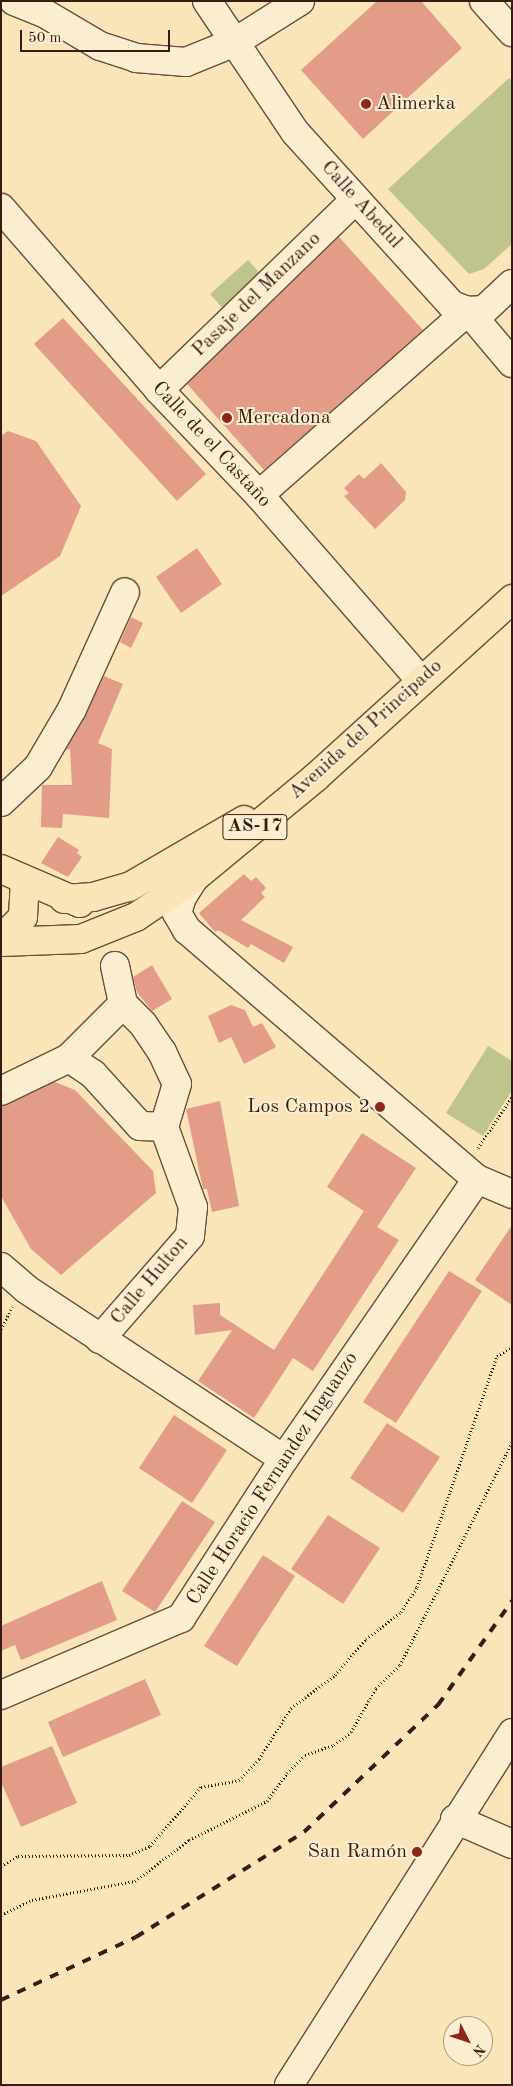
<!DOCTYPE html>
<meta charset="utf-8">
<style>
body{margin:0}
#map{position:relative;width:513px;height:2086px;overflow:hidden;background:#f9e5b7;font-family:"Old Standard TT",serif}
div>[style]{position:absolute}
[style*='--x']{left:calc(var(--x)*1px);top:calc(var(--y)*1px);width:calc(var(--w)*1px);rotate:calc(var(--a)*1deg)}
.green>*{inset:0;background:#bfc48d}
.building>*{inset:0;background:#e29c88}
.path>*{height:3px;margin-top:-1.5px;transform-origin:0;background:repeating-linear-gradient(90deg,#361d14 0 1px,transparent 0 3.5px)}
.roads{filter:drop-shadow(1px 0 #674f3d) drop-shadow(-1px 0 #674f3d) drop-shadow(0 1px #674f3d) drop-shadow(0 -1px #674f3d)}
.minor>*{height:28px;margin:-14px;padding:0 14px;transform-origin:14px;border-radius:14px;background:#fbeed0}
.major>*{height:28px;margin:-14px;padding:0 14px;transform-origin:14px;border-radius:14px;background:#f9e5b7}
.rail>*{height:4px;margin-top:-2px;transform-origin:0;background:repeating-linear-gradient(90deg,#361d14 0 9px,transparent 0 18px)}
.dots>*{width:14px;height:14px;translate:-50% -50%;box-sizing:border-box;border:2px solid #fbeed0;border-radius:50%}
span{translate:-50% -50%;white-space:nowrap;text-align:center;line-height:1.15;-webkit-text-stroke:4px #fbeed0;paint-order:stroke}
.shield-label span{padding:1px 4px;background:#fbeed0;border:1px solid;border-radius:4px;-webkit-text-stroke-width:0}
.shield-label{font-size:19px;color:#361d14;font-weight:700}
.poi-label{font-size:20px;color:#361d14}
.left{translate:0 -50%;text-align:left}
.right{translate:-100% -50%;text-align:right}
.street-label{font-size:20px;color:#361d14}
.frame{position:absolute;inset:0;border:2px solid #361d14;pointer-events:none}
.north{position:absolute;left:443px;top:2016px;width:50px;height:50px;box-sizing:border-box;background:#fbeed0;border:1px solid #ac9a85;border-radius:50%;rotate:131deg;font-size:14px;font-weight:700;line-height:20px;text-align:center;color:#361d14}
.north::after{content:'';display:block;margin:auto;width:18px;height:22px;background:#8f2418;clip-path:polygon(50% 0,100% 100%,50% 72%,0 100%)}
.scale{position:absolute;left:20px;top:30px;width:150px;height:22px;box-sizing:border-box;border:2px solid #361d14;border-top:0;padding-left:6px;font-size:15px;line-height:18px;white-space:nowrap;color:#361d14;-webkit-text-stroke:4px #fbeed0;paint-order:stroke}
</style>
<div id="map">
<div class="green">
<i style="clip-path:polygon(509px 78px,512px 81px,512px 244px,484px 269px,469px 274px,388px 189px)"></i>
<i style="clip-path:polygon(248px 260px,265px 279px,227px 313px,210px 294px)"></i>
<i style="clip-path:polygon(488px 1046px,512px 1061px,512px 1090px,483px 1136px,446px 1113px)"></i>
</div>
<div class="building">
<i style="clip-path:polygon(377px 1px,421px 1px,462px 48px,363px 139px,301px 70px)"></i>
<i style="clip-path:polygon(339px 237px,423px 330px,264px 470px,187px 384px)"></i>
<i style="clip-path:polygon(63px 318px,206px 474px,177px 501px,34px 344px)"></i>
<i style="clip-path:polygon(8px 431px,36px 441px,81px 506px,60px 556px,1px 596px,1px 436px)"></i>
<i style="clip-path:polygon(381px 463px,406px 492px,405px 500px,375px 529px,344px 496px,349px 493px,344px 488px,359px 474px,364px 479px)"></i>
<i style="clip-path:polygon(197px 548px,222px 584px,181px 613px,156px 577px)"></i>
<i style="clip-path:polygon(131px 617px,143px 623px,131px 648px,120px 642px)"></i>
<i style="clip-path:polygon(104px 676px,123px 684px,98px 743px,112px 749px,109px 818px,63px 814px,62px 828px,41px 827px,42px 785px,72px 785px,70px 749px,66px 750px)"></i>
<i style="clip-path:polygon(58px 837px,79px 850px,77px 853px,82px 857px,68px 877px,41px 863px)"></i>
<i style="clip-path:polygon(244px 874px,251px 881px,256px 877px,266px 888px,261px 893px,265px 897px,241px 920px,293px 947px,284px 963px,251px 944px,248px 948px,218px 930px,215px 932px,199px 913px)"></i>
<i style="clip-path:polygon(152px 965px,172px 999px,152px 1011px,137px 992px,133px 977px)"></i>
<i style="clip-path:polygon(231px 1005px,245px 1010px,253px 1027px,262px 1023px,276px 1047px,244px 1064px,231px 1037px,219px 1043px,208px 1016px)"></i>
<i style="clip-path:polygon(55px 1082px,75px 1090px,153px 1171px,156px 1193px,61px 1275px,31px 1249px,1px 1196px,1px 1106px)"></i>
<i style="clip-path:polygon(220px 1101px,239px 1206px,212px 1212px,207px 1189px,203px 1189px,186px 1109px)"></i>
<i style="clip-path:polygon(362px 1133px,416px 1168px,377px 1227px,399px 1240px,313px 1371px,293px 1358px,254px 1418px,198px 1381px,232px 1330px,195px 1335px,193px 1305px,220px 1303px,220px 1315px,274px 1350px,364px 1211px,327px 1187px)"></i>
<i style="clip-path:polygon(512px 1225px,512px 1305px,475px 1280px)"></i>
<i style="clip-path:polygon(449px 1271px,482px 1291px,396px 1423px,363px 1402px)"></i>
<i style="clip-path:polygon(174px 1415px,227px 1450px,192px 1503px,139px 1468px)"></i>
<i style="clip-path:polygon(387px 1423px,440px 1457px,403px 1513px,350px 1478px)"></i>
<i style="clip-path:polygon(182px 1501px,215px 1522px,155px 1612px,122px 1591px)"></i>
<i style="clip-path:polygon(328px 1515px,380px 1548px,343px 1604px,291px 1569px)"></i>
<i style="clip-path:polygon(263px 1555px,295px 1576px,237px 1666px,204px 1646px)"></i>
<i style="clip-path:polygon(102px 1581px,117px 1620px,21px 1660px,15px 1645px,1px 1651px,1px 1626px)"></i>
<i style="clip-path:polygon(145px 1679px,161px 1715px,63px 1757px,48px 1722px)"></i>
<i style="clip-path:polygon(52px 1746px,77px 1803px,21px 1827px,1px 1782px,1px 1767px)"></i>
</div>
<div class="path">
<i style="--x:478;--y:1148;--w:61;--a:-56.3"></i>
<i style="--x:1;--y:1329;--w:25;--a:-63"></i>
<i style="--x:1;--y:1866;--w:20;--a:-30"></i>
<i style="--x:18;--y:1856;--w:111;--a:-0.5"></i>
<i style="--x:129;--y:1855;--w:23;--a:-23"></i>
<i style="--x:150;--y:1846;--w:78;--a:-49.2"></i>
<i style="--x:201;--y:1787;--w:39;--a:-10"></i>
<i style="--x:239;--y:1780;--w:29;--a:-46"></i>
<i style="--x:259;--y:1759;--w:60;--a:-57.9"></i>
<i style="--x:291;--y:1708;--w:55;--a:-36.9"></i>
<i style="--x:335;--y:1675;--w:48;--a:-49.3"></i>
<i style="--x:366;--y:1639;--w:44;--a:-37.6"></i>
<i style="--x:401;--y:1612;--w:30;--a:-57"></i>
<i style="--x:417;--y:1587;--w:244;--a:-70.9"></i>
<i style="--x:497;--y:1356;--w:17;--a:-31"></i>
<i style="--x:1;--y:1915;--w:34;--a:-26"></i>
<i style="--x:32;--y:1900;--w:105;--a:-10.5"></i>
<i style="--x:135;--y:1881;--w:68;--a:-37.2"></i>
<i style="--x:189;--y:1840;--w:87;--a:-26.6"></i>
<i style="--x:267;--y:1801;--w:34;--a:-54"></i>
<i style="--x:287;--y:1773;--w:25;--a:-45"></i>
<i style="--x:305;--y:1755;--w:31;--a:-19"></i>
<i style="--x:334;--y:1745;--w:21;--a:-37"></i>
<i style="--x:351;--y:1732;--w:51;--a:-60.4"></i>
<i style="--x:376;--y:1688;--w:33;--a:-44"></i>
<i style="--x:400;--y:1665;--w:250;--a:-63.3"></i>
</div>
<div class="roads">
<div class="minor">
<i style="--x:14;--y:1;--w:32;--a:22"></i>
<i style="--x:44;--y:13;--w:65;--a:30.5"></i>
<i style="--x:100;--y:46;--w:38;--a:18"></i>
<i style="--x:136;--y:58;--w:50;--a:4.6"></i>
<i style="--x:186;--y:62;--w:53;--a:-22.2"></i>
<i style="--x:235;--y:42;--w:77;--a:-32.2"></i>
<i style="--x:207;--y:1;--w:158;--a:56.1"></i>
<i style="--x:295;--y:132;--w:234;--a:47.8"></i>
<i style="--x:452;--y:305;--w:17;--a:21"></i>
<i style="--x:468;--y:311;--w:16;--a:-4"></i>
<i style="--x:484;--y:310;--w:38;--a:-43"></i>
<i style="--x:484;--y:1;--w:42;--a:47.9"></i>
<i style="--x:1;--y:208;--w:241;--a:49"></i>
<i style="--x:159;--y:390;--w:145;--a:46.4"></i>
<i style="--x:259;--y:495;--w:247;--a:48.9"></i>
<i style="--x:159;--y:390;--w:274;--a:-44.1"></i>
<i style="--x:259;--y:495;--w:278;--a:-41.4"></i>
<i style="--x:468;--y:311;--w:68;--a:49.8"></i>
<i style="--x:1;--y:802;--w:51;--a:-43.4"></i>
<i style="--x:38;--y:767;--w:67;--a:-59.6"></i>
<i style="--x:72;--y:709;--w:128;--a:-65.6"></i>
<i style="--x:194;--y:878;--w:22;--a:122"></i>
<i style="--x:182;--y:897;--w:17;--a:107"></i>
<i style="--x:177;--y:913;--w:20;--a:60"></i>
<i style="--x:187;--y:930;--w:382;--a:40.7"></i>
<i style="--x:477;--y:1179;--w:38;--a:23"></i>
<i style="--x:115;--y:966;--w:39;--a:78"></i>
<i style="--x:69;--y:1058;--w:76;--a:-45"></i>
<i style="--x:123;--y:1004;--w:28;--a:45"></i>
<i style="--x:143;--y:1024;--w:34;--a:56"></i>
<i style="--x:162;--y:1052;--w:35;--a:65"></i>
<i style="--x:177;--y:1084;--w:45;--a:106.8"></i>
<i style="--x:164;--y:1127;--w:85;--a:70.1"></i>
<i style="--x:193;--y:1207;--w:29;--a:96"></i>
<i style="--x:190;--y:1236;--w:137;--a:131.1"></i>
<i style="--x:1;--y:1091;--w:76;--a:-25.9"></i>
<i style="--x:69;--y:1058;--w:29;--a:34"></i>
<i style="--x:93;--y:1074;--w:70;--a:47.9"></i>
<i style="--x:140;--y:1126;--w:24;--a:2"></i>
<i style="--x:1;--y:1267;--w:33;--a:41"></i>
<i style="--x:26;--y:1289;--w:309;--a:33.4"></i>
<i style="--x:1;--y:1695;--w:196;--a:-23.2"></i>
<i style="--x:181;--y:1618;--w:189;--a:-57.1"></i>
<i style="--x:284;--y:1459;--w:340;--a:-55.4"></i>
<i style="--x:455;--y:1819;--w:62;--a:23.7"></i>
<i style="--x:289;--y:2085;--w:417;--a:-57.6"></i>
</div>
<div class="major">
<i style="--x:1;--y:869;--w:86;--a:23.3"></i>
<i style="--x:64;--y:899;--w:29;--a:-4"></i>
<i style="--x:93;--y:897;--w:37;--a:-16"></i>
<i style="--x:129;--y:887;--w:133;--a:-30.2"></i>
<i style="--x:1;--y:939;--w:31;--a:-45"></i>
<i style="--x:23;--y:917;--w:35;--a:-87"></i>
<i style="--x:1;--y:942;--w:80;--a:-2.1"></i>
<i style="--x:81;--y:939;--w:59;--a:-21.8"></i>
<i style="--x:136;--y:917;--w:70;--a:-33.9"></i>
<i style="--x:194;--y:878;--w:158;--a:-39.6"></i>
<i style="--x:316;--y:777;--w:265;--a:-42.2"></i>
</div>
</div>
<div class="rail">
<i style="--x:1;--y:2000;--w:149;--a:-25"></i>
<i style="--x:136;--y:1937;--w:198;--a:-32"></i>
<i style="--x:304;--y:1832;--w:185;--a:-43.5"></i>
<i style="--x:438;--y:1705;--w:128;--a:-54.6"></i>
</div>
<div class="dots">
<i style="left:366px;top:104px;background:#8f2418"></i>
<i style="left:227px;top:418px;background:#8f2418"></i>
<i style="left:380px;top:1107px;background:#8f2418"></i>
<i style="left:417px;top:1852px;background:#8f2418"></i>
</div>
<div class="shield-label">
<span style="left:255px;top:827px">AS-17</span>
</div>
<div class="poi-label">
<span class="left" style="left:376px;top:104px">Alimerka</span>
<span class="left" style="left:237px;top:418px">Mercadona</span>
<span class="right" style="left:370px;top:1107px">Los Campos 2</span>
<span class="right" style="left:407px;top:1852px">San Ramón</span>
</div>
<div class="street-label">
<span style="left:361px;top:205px;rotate:48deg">Calle Abedul</span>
<span style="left:257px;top:295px;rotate:-44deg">Pasaje del Manzano</span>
<span style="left:211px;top:445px;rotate:47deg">Calle de el Castaño</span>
<span style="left:366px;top:730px;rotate:-42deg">Avenida del Principado</span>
<span style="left:150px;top:1281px;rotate:-50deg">Calle Hulton</span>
<span style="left:273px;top:1479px;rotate:-57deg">Calle Horacio Fernandez Inguanzo</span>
</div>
<div class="frame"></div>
<div class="north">N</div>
<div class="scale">50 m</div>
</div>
